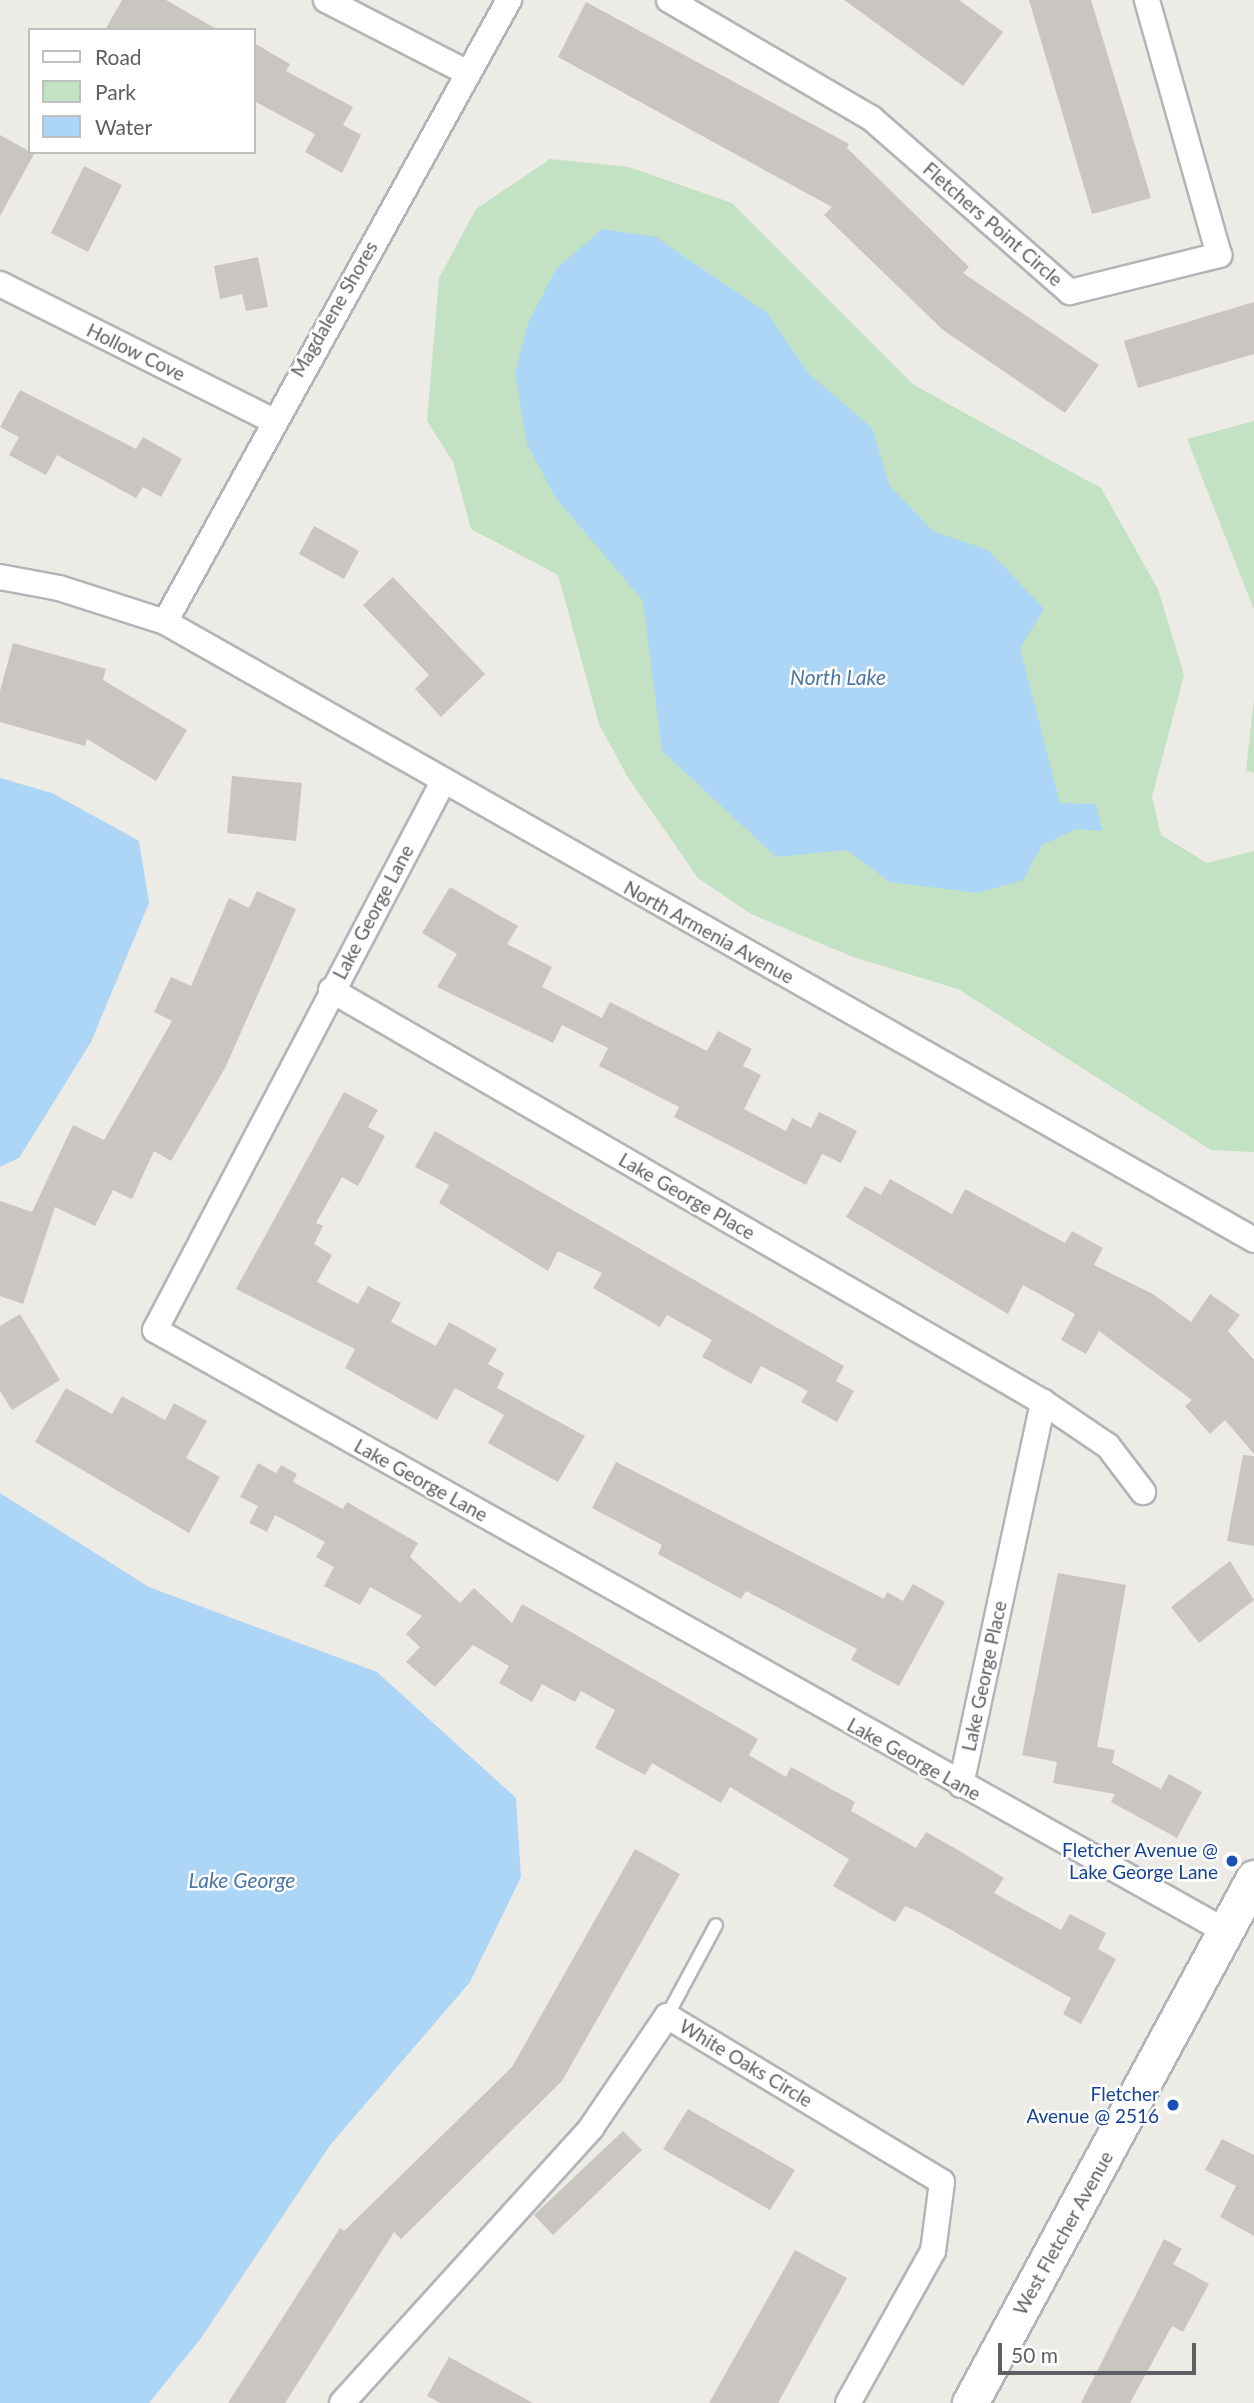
<!DOCTYPE html>
<style>
body{margin:0}
#map{position:relative;width:1254px;height:2403px;overflow:hidden;background:#edebe5;font-family:Lato,sans-serif}
div>[style]{position:absolute}
[style*='--x']{left:calc(var(--x)*1px);top:calc(var(--y)*1px);width:calc(var(--w)*1px);rotate:calc(var(--a)*1deg)}
.green>*{inset:0;background:#c3e2c4}
.water>*{inset:0;background:#acd5f6}
.building>*{inset:0;background:#c9c6c1}
.roads{filter:drop-shadow(2px 0 #b2b4b8) drop-shadow(-2px 0 #b2b4b8) drop-shadow(0 2px #b2b4b8) drop-shadow(0 -2px #b2b4b8)}
.lane>*{height:12px;margin:-6px;padding:0 6px;transform-origin:6px;border-radius:6px;background:#fff}
.street>*{height:24px;margin:-12px;padding:0 12px;transform-origin:12px;border-radius:12px;background:#fff}
.secondary>*{height:35px;margin:-17.5px;padding:0 17.5px;transform-origin:17.5px;border-radius:17.5px;background:#fff}
.dots>*{width:19px;height:19px;translate:-50% -50%;box-sizing:border-box;border:4px solid #fff;border-radius:50%}
span{translate:-50% -50%;white-space:nowrap;text-align:center;line-height:1.15;-webkit-text-stroke:5px #fff;paint-order:stroke}
.street-label{font-size:19px;color:#5c5f63}
.transit-label{font-size:19px;color:#164399}
.right{translate:-100% -50%;text-align:right}
.water-label{font-size:21px;color:#4b77a6;font-style:italic}
.legend{position:absolute;left:28px;top:28px;width:228px;height:126px;box-sizing:border-box;background:#fff;border:2px solid #bebfc1;margin:0;padding:9px 12px;list-style:none;font-size:21px;color:#5c5f63}
.legend li{display:flex;align-items:center;gap:14px;height:35px}
.legend b{width:35px;border:2px solid #bebfc1}
.scale{position:absolute;left:998px;top:2343px;width:198px;height:32px;box-sizing:border-box;border:4px solid #5c5f63;border-top:0;padding-left:9px;font-size:21px;line-height:24px;white-space:nowrap;color:#5c5f63;-webkit-text-stroke:5px #fff;paint-order:stroke}
</style>
<div id="map">
<div class="green">
<i style="clip-path:polygon(550px 159px,629px 167px,732px 203px,914px 385px,1101px 488px,1158px 589px,1184px 675px,1152px 797px,1161px 835px,1207px 863px,1254px 851px,1254px 1152px,1211px 1150px,958px 989px,853px 957px,751px 914px,698px 878px,627px 776px,599px 724px,558px 575px,471px 529px,453px 462px,427px 421px,439px 278px,476px 209px)"></i>
<i style="clip-path:polygon(1254px 421px,1254px 610px,1187px 439px)"></i>
<i style="clip-path:polygon(1254px 699px,1254px 773px,1246px 771px)"></i>
</div>
<div class="water">
<i style="clip-path:polygon(602px 229px,656px 237px,767px 313px,809px 374px,872px 428px,890px 486px,933px 531px,988px 550px,1044px 609px,1020px 648px,1060px 803px,1096px 804px,1102px 831px,1077px 829px,1042px 845px,1023px 880px,978px 893px,890px 882px,846px 850px,776px 857px,662px 751px,643px 601px,555px 497px,527px 444px,515px 373px,528px 323px,556px 269px)"></i>
<i style="clip-path:polygon(0 778px,52px 793px,139px 841px,149px 903px,91px 1042px,19px 1158px,0 1167px)"></i>
<i style="clip-path:polygon(0 1493px,149px 1587px,377px 1672px,516px 1798px,521px 1877px,470px 1982px,331px 2144px,201px 2338px,149px 2403px,0 2403px)"></i>
</div>
<div class="building">
<i style="clip-path:polygon(122px 0,166px 0,218px 30px,105px 30px)"></i>
<i style="clip-path:polygon(844px 0,959px 0,1003px 32px,963px 86px)"></i>
<i style="clip-path:polygon(1029px 0,1091px 0,1151px 198px,1092px 214px)"></i>
<i style="clip-path:polygon(586px 2px,849px 144px,847px 148px,969px 267px,963px 273px,1099px 365px,1065px 413px,943px 330px,824px 215px,832px 207px,558px 57px)"></i>
<i style="clip-path:polygon(254px 43px,290px 64px,286px 71px,353px 107px,343px 125px,361px 135px,342px 173px,305px 152px,315px 134px,254px 101px)"></i>
<i style="clip-path:polygon(0 135px,34px 154px,0 216px)"></i>
<i style="clip-path:polygon(84px 166px,122px 185px,88px 252px,51px 233px)"></i>
<i style="clip-path:polygon(258px 257px,268px 307px,246px 311px,242px 294px,220px 299px,214px 266px)"></i>
<i style="clip-path:polygon(1254px 302px,1254px 354px,1138px 388px,1124px 341px)"></i>
<i style="clip-path:polygon(20px 390px,136px 449px,143px 437px,182px 459px,161px 497px,143px 487px,136px 498px,57px 455px,46px 475px,9px 455px,19px 437px,0 427px)"></i>
<i style="clip-path:polygon(314px 526px,359px 551px,344px 579px,299px 554px)"></i>
<i style="clip-path:polygon(393px 577px,485px 674px,441px 717px,415px 689px,429px 675px,363px 605px)"></i>
<i style="clip-path:polygon(13px 643px,106px 669px,103px 680px,187px 730px,156px 781px,87px 739px,85px 746px,0 722px,0 691px)"></i>
<i style="clip-path:polygon(232px 776px,302px 783px,296px 841px,227px 833px)"></i>
<i style="clip-path:polygon(450px 887px,518px 926px,507px 944px,552px 967px,542px 987px,602px 1018px,610px 1002px,707px 1051px,718px 1031px,752px 1049px,743px 1066px,761px 1075px,744px 1109px,786px 1131px,792px 1118px,811px 1128px,819px 1112px,857px 1131px,841px 1163px,822px 1154px,806px 1185px,674px 1117px,679px 1107px,599px 1066px,608px 1048px,562px 1025px,553px 1043px,437px 987px,457px 954px,422px 933px)"></i>
<i style="clip-path:polygon(257px 891px,296px 909px,225px 1068px,171px 1161px,154px 1151px,132px 1199px,113px 1190px,95px 1226px,55px 1207px,23px 1304px,0 1296px,0 1201px,32px 1212px,73px 1125px,104px 1140px,172px 1021px,154px 1012px,171px 977px,191px 986px,229px 898px,249px 908px)"></i>
<i style="clip-path:polygon(344px 1092px,378px 1110px,368px 1127px,385px 1136px,358px 1186px,342px 1177px,316px 1223px,323px 1226px,314px 1244px,332px 1255px,317px 1282px,358px 1304px,368px 1286px,401px 1303px,391px 1322px,436px 1346px,449px 1322px,497px 1349px,488px 1364px,504px 1373px,497px 1388px,585px 1436px,558px 1482px,488px 1443px,504px 1415px,455px 1388px,437px 1420px,345px 1368px,355px 1349px,236px 1289px)"></i>
<i style="clip-path:polygon(435px 1131px,844px 1366px,836px 1381px,854px 1391px,837px 1422px,801px 1402px,808px 1391px,761px 1366px,751px 1384px,702px 1357px,712px 1340px,667px 1315px,660px 1327px,593px 1288px,602px 1273px,558px 1251px,548px 1271px,439px 1203px,449px 1185px,415px 1167px)"></i>
<i style="clip-path:polygon(890px 1179px,952px 1214px,965px 1189px,1065px 1243px,1072px 1231px,1103px 1248px,1094px 1265px,1153px 1294px,1191px 1322px,1210px 1294px,1240px 1315px,1228px 1331px,1254px 1360px,1254px 1454px,1225px 1420px,1210px 1434px,1185px 1406px,1192px 1400px,1099px 1331px,1086px 1354px,1061px 1340px,1075px 1314px,1023px 1285px,1008px 1314px,846px 1217px,865px 1186px,881px 1195px)"></i>
<i style="clip-path:polygon(20px 1314px,60px 1380px,12px 1410px,0 1391px,0 1326px)"></i>
<i style="clip-path:polygon(66px 1388px,112px 1414px,122px 1396px,165px 1420px,174px 1403px,207px 1421px,186px 1458px,220px 1477px,189px 1533px,35px 1442px)"></i>
<i style="clip-path:polygon(1243px 1455px,1254px 1456px,1254px 1546px,1227px 1541px)"></i>
<i style="clip-path:polygon(616px 1462px,884px 1599px,887px 1592px,903px 1601px,913px 1584px,945px 1602px,899px 1686px,851px 1660px,857px 1649px,746px 1591px,741px 1599px,658px 1554px,662px 1545px,592px 1508px)"></i>
<i style="clip-path:polygon(258px 1463px,276px 1473px,281px 1465px,297px 1474px,293px 1482px,343px 1509px,347px 1502px,418px 1543px,410px 1557px,460px 1603px,474px 1588px,512px 1623px,522px 1604px,758px 1739px,749px 1755px,786px 1777px,791px 1767px,855px 1802px,851px 1811px,916px 1848px,926px 1832px,958px 1850px,1004px 1878px,994px 1893px,1061px 1930px,1070px 1914px,1106px 1933px,1098px 1949px,1116px 1959px,1081px 2024px,1063px 2014px,1071px 1998px,921px 1913px,905px 1906px,895px 1922px,833px 1886px,849px 1859px,730px 1787px,721px 1803px,652px 1763px,645px 1775px,595px 1748px,615px 1710px,581px 1691px,575px 1702px,542px 1684px,532px 1702px,499px 1683px,509px 1666px,473px 1645px,435px 1687px,406px 1662px,420px 1647px,406px 1634px,422px 1616px,370px 1587px,360px 1605px,324px 1586px,334px 1567px,316px 1557px,325px 1542px,275px 1515px,267px 1532px,249px 1523px,258px 1506px,240px 1497px)"></i>
<i style="clip-path:polygon(1230px 1561px,1254px 1600px,1199px 1643px,1171px 1607px)"></i>
<i style="clip-path:polygon(1058px 1573px,1126px 1585px,1097px 1747px,1115px 1750px,1112px 1763px,1161px 1789px,1169px 1774px,1202px 1792px,1177px 1838px,1111px 1802px,1115px 1794px,1053px 1783px,1057px 1762px,1022px 1755px)"></i>
<i style="clip-path:polygon(635px 1849px,680px 1874px,562px 2081px,401px 2239px,394px 2232px,285px 2403px,228px 2403px,340px 2228px,344px 2231px,512px 2067px)"></i>
<i style="clip-path:polygon(688px 2109px,795px 2170px,770px 2210px,663px 2149px)"></i>
<i style="clip-path:polygon(623px 2131px,642px 2150px,553px 2235px,534px 2215px)"></i>
<i style="clip-path:polygon(1222px 2139px,1254px 2155px,1254px 2236px,1220px 2217px,1236px 2186px,1205px 2170px)"></i>
<i style="clip-path:polygon(1164px 2239px,1182px 2249px,1173px 2264px,1209px 2284px,1183px 2332px,1172px 2326px,1130px 2403px,1081px 2403px)"></i>
<i style="clip-path:polygon(795px 2250px,847px 2278px,778px 2403px,709px 2403px)"></i>
<i style="clip-path:polygon(449px 2357px,533px 2403px,440px 2403px,427px 2396px)"></i>
</div>
<div class="roads">
<div class="lane">
<i style="--x:667;--y:2016;--w:103;--a:-61.7"></i>
</div>
<div class="street">
<i style="--x:326;--y:0;--w:160;--a:27.2"></i>
<i style="--x:669;--y:0;--w:234;--a:30.3"></i>
<i style="--x:871;--y:118;--w:264;--a:41.2"></i>
<i style="--x:1070;--y:292;--w:154;--a:-13.9"></i>
<i style="--x:1219;--y:255;--w:265;--a:-105.8"></i>
<i style="--x:0;--y:284;--w:304;--a:26.6"></i>
<i style="--x:0;--y:577;--w:60;--a:10.6"></i>
<i style="--x:59;--y:588;--w:111;--a:17.8"></i>
<i style="--x:165;--y:622;--w:1252;--a:29.57"></i>
<i style="--x:165;--y:622;--w:711;--a:-61.06"></i>
<i style="--x:443;--y:782;--w:619;--a:117.72"></i>
<i style="--x:155;--y:1330;--w:1229;--a:29.32"></i>
<i style="--x:331;--y:990;--w:823;--a:30.06"></i>
<i style="--x:1043;--y:1402;--w:78;--a:34.1"></i>
<i style="--x:1108;--y:1446;--w:58;--a:52.7"></i>
<i style="--x:961;--y:1785;--w:392;--a:-77.9"></i>
<i style="--x:342;--y:2403;--w:371;--a:-47.8"></i>
<i style="--x:591;--y:2128;--w:135;--a:-55.8"></i>
<i style="--x:667;--y:2016;--w:321;--a:31.1"></i>
<i style="--x:942;--y:2182;--w:70;--a:97.4"></i>
<i style="--x:933;--y:2251;--w:174;--a:119.2"></i>
</div>
<div class="secondary">
<i style="--x:970;--y:2403;--w:597;--a:-61.59"></i>
</div>
</div>
<div class="dots">
<i style="left:1232px;top:1861px;background:#1a4fb4"></i>
<i style="left:1173px;top:2105px;background:#1a4fb4"></i>
</div>
<div class="street-label">
<span style="left:993px;top:224px;rotate:41deg">Fletchers Point Circle</span>
<span style="left:334px;top:309px;rotate:-60deg">Magdalene Shores</span>
<span style="left:136px;top:352px;rotate:26deg">Hollow Cove</span>
<span style="left:373px;top:912px;rotate:-62deg">Lake George Lane</span>
<span style="left:709px;top:932px;rotate:29deg">North Armenia Avenue</span>
<span style="left:687px;top:1196px;rotate:30deg">Lake George Place</span>
<span style="left:421px;top:1480px;rotate:29deg">Lake George Lane</span>
<span style="left:984px;top:1676px;rotate:-78deg">Lake George Place</span>
<span style="left:914px;top:1759px;rotate:29deg">Lake George Lane</span>
<span style="left:746px;top:2063px;rotate:31deg">White Oaks Circle</span>
<span style="left:1063px;top:2233px;rotate:-61deg">West Fletcher Avenue</span>
</div>
<div class="transit-label">
<span class="right" style="left:1218px;top:1861px">Fletcher Avenue @<br>Lake George Lane</span>
<span class="right" style="left:1159px;top:2105px">Fletcher<br>Avenue @ 2516</span>
</div>
<div class="water-label">
<span style="left:838px;top:677px">North Lake</span>
<span style="left:242px;top:1880px">Lake George</span>
</div>
<ul class="legend">
<li><b style="height:9px;background:#fff"></b>Road</li>
<li><b style="height:19px;background:#c3e2c4"></b>Park</li>
<li><b style="height:19px;background:#acd5f6"></b>Water</li>
</ul>
<div class="scale">50 m</div>
</div>
